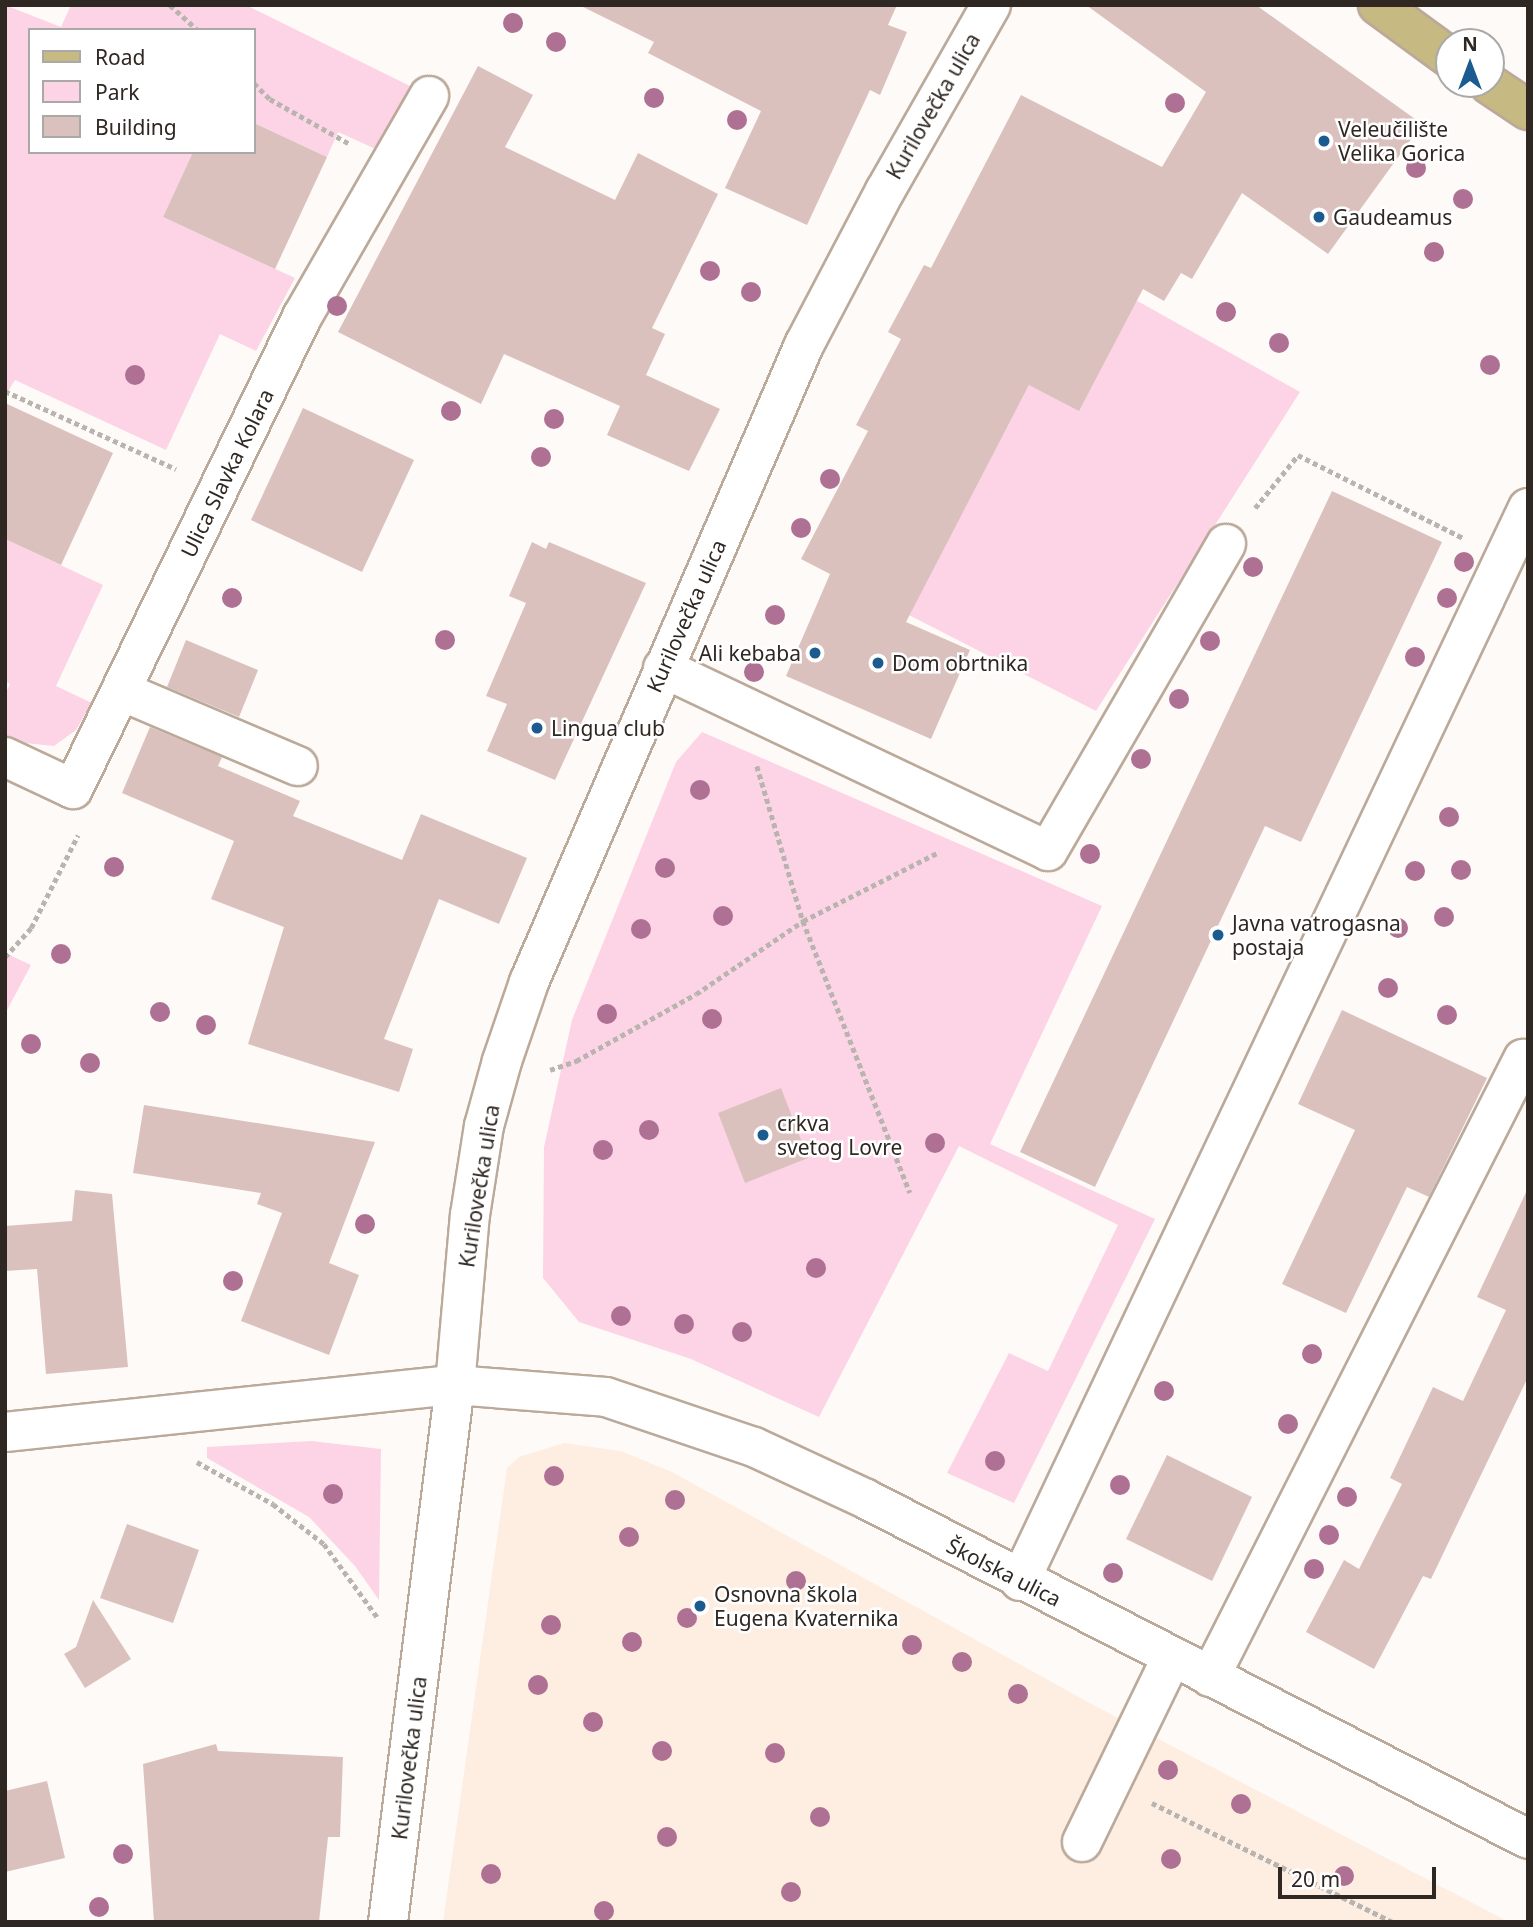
<!DOCTYPE html>
<meta charset="utf-8">
<style>
body{margin:0}
#map{position:relative;width:1533px;height:1927px;overflow:hidden;background:#fefaf7;font-family:"Noto Sans",sans-serif}
div>[style]{position:absolute}
[style*='--x']{left:calc(var(--x)*1px);top:calc(var(--y)*1px);width:calc(var(--w)*1px);rotate:calc(var(--a)*1deg)}
.built>*{inset:0;background:#feeee2}
.green>*{inset:0;background:#fdd4e5}
.building>*{inset:0;background:#dbc1be}
.path>*{height:4.5px;margin-top:-2.25px;transform-origin:0;background:repeating-linear-gradient(90deg,#b9b4b0 0 5px,transparent 0 8.5px)}
.roads{filter:drop-shadow(2px 0 #bba99a) drop-shadow(-2px 0 #bba99a) drop-shadow(0 2px #bba99a) drop-shadow(0 -2px #bba99a)}
.minor>*{height:38px;margin:-19px;padding:0 19px;transform-origin:19px;border-radius:19px;background:#fff}
.major>*{height:38px;margin:-19px;padding:0 19px;transform-origin:19px;border-radius:19px;background:#c6b982}
.trees>*{width:20px;height:20px;margin:-10px;border-radius:50%;background:#ae7093}
.dots>*{width:19px;height:19px;translate:-50% -50%;box-sizing:border-box;border:4px solid #fff;border-radius:50%}
span{translate:-50% -50%;white-space:nowrap;text-align:center;line-height:1.15;-webkit-text-stroke:5px #fff;paint-order:stroke}
.street-label{font-size:21px;color:#2e2722}
.poi-label{font-size:21px;color:#2e2722}
.left{translate:0 -50%;text-align:left}
.right{translate:-100% -50%;text-align:right}
.frame{position:absolute;inset:0;border:7px solid #2e2722;pointer-events:none}
.legend{position:absolute;left:28px;top:28px;width:228px;height:126px;box-sizing:border-box;background:#fff;border:2px solid #aba9a7;margin:0;padding:9px 12px;list-style:none;font-size:21px;color:#2e2722}
.legend li{display:flex;align-items:center;gap:14px;height:35px}
.legend b{width:35px;border:2px solid #aba9a7}
.north{position:absolute;left:1435px;top:28px;width:70px;height:70px;box-sizing:border-box;background:#fff;border:2px solid #aba9a7;border-radius:50%;rotate:0deg;font-size:19px;font-weight:700;line-height:28px;text-align:center;color:#2e2722}
.north::after{content:'';display:block;margin:auto;width:24px;height:32px;background:#1b5b90;clip-path:polygon(50% 0,100% 100%,50% 72%,0 100%)}
.scale{position:absolute;left:1278px;top:1867px;width:158px;height:32px;box-sizing:border-box;border:4px solid #2e2722;border-top:0;padding-left:9px;font-size:21px;line-height:24px;white-space:nowrap;color:#2e2722;-webkit-text-stroke:5px #fff;paint-order:stroke}
</style>
<div id="map">
<div class="built">
<i style="clip-path:polygon(564px 1443px,621px 1451px,672px 1472px,1099px 1708px,1509px 1922px,443px 1922px,507px 1468px,519px 1457px)"></i>
</div>
<div class="green">
<i style="clip-path:polygon(5px 5px,61px 27px,71px 5px,246px 5px,410px 86px,378px 150px,338px 132px,327px 157px,254px 123px,254px 30px,30px 30px,30px 152px,193px 152px,163px 217px,295px 278px,256px 351px,220px 334px,166px 450px,15px 380px,5px 396px)"></i>
<i style="clip-path:polygon(1048px 251px,1300px 392px,1096px 711px,909px 615px,1029px 385px)"></i>
<i style="clip-path:polygon(5px 539px,103px 585px,56px 686px,92px 703px,76px 730px,54px 746px,5px 741px,5px 694px,10px 684px,5px 681px)"></i>
<i style="clip-path:polygon(702px 732px,1102px 906px,990px 1144px,1155px 1219px,1014px 1503px,947px 1473px,1009px 1353px,1048px 1371px,1118px 1225px,959px 1146px,819px 1417px,691px 1359px,579px 1322px,543px 1278px,544px 1147px,572px 1020px,676px 762px)"></i>
<i style="clip-path:polygon(5px 953px,31px 965px,5px 1014px)"></i>
<i style="clip-path:polygon(311px 1441px,381px 1449px,379px 1600px,355px 1566px,309px 1517px,207px 1458px,207px 1447px)"></i>
</div>
<div class="building">
<i style="clip-path:polygon(579px 5px,897px 5px,888px 25px,907px 32px,880px 95px,870px 90px,807px 225px,725px 188px,761px 111px,648px 53px,654px 42px)"></i>
<i style="clip-path:polygon(1086px 5px,1256px 5px,1422px 124px,1328px 254px,1242px 193px,1192px 279px,1181px 273px,1164px 301px,1143px 289px,1079px 411px,1029px 385px,906px 622px,970px 650px,931px 739px,786px 676px,830px 574px,801px 559px,868px 431px,856px 425px,901px 339px,888px 332px,924px 265px,931px 268px,1021px 95px,1162px 167px,1206px 92px)"></i>
<i style="clip-path:polygon(478px 66px,533px 95px,505px 147px,615px 200px,638px 153px,718px 194px,652px 328px,665px 334px,646px 375px,720px 409px,689px 471px,607px 435px,620px 406px,504px 354px,481px 404px,338px 332px)"></i>
<i style="clip-path:polygon(254px 123px,327px 157px,275px 269px,163px 217px,193px 152px,254px 152px)"></i>
<i style="clip-path:polygon(5px 403px,113px 453px,61px 565px,5px 539px)"></i>
<i style="clip-path:polygon(303px 408px,414px 460px,362px 572px,251px 520px)"></i>
<i style="clip-path:polygon(1332px 491px,1442px 542px,1301px 842px,1265px 826px,1095px 1187px,1020px 1152px)"></i>
<i style="clip-path:polygon(532px 542px,546px 549px,549px 542px,646px 583px,555px 780px,487px 751px,507px 704px,486px 696px,526px 603px,509px 596px)"></i>
<i style="clip-path:polygon(186px 640px,258px 670px,239px 717px,167px 687px)"></i>
<i style="clip-path:polygon(150px 727px,222px 757px,218px 766px,300px 801px,293px 816px,402px 860px,421px 814px,527px 858px,499px 924px,439px 899px,384px 1039px,413px 1049px,399px 1092px,248px 1044px,284px 927px,211px 899px,234px 841px,122px 793px)"></i>
<i style="clip-path:polygon(1342px 1010px,1487px 1078px,1429px 1197px,1407px 1187px,1346px 1313px,1282px 1284px,1355px 1130px,1298px 1104px)"></i>
<i style="clip-path:polygon(781px 1088px,808px 1158px,745px 1183px,718px 1113px)"></i>
<i style="clip-path:polygon(144px 1105px,375px 1142px,329px 1263px,359px 1275px,329px 1355px,241px 1321px,282px 1213px,257px 1204px,261px 1193px,133px 1173px)"></i>
<i style="clip-path:polygon(1528px 1188px,1528px 1377px,1431px 1579px,1423px 1576px,1374px 1669px,1306px 1632px,1344px 1560px,1359px 1569px,1402px 1484px,1390px 1478px,1433px 1387px,1463px 1401px,1506px 1310px,1477px 1297px)"></i>
<i style="clip-path:polygon(75px 1190px,112px 1194px,128px 1367px,46px 1374px,37px 1269px,5px 1271px,5px 1226px,72px 1221px)"></i>
<i style="clip-path:polygon(1167px 1455px,1252px 1497px,1212px 1581px,1126px 1539px)"></i>
<i style="clip-path:polygon(127px 1524px,199px 1550px,173px 1623px,100px 1598px)"></i>
<i style="clip-path:polygon(93px 1600px,131px 1659px,85px 1688px,64px 1654px,76px 1647px)"></i>
<i style="clip-path:polygon(216px 1744px,218px 1751px,343px 1757px,340px 1837px,328px 1837px,319px 1922px,154px 1922px,143px 1764px)"></i>
<i style="clip-path:polygon(47px 1781px,65px 1858px,5px 1872px,5px 1791px)"></i>
</div>
<div class="path">
<i style="--x:170;--y:5;--w:38;--a:42"></i>
<i style="--x:254;--y:83;--w:23;--a:45"></i>
<i style="--x:270;--y:99;--w:90;--a:29.4"></i>
<i style="--x:5;--y:391;--w:188;--a:24.5"></i>
<i style="--x:1255;--y:508;--w:68;--a:-50.9"></i>
<i style="--x:1298;--y:455;--w:185;--a:26.7"></i>
<i style="--x:757;--y:766;--w:162;--a:73.5"></i>
<i style="--x:803;--y:921;--w:292;--a:68.5"></i>
<i style="--x:5;--y:957;--w:39;--a:-48"></i>
<i style="--x:31;--y:928;--w:104;--a:-63.2"></i>
<i style="--x:550;--y:1070;--w:28;--a:-19"></i>
<i style="--x:576;--y:1061;--w:137;--a:-29.2"></i>
<i style="--x:696;--y:994;--w:130;--a:-34.3"></i>
<i style="--x:803;--y:921;--w:153;--a:-26.9"></i>
<i style="--x:197;--y:1462;--w:87;--a:28.9"></i>
<i style="--x:273;--y:1504;--w:65;--a:38.1"></i>
<i style="--x:324;--y:1544;--w:92;--a:53.9"></i>
<i style="--x:1152;--y:1803;--w:269;--a:26.3"></i>
</div>
<div class="roads">
<div class="minor">
<i style="--x:663;--y:668;--w:426;--a:25.4"></i>
<i style="--x:1048;--y:851;--w:355;--a:-59.9"></i>
<i style="--x:121;--y:691;--w:192;--a:23"></i>
<i style="--x:5;--y:757;--w:75;--a:25.2"></i>
<i style="--x:73;--y:789;--w:525;--a:-64.12"></i>
<i style="--x:302;--y:317;--w:255;--a:-60.1"></i>
<i style="--x:5;--y:1432;--w:452;--a:-6"></i>
<i style="--x:455;--y:1385;--w:151;--a:4.5"></i>
<i style="--x:606;--y:1397;--w:156;--a:18.7"></i>
<i style="--x:754;--y:1447;--w:123;--a:24.9"></i>
<i style="--x:866;--y:1499;--w:744;--a:27.18"></i>
<i style="--x:1020;--y:1581;--w:1187;--a:-64.67"></i>
<i style="--x:1210;--y:1677;--w:693;--a:-63.14"></i>
<i style="--x:1082;--y:1842;--w:206;--a:-64.1"></i>
<i style="--x:388;--y:1922;--w:541;--a:-82.89"></i>
<i style="--x:455;--y:1385;--w:171;--a:-85"></i>
<i style="--x:470;--y:1215;--w:90;--a:-81.1"></i>
<i style="--x:484;--y:1126;--w:67;--a:-74.5"></i>
<i style="--x:502;--y:1061;--w:83;--a:-71.1"></i>
<i style="--x:529;--y:982;--w:694;--a:-66.65"></i>
<i style="--x:804;--y:345;--w:174;--a:-62.3"></i>
<i style="--x:885;--y:191;--w:214;--a:-60.3"></i>
</div>
<div class="major">
<i style="--x:1378;--y:5;--w:88;--a:36.2"></i>
<i style="--x:1489;--y:84;--w:47;--a:33.7"></i>
</div>
</div>
<div class="trees">
<i style="left:513px;top:23px"></i>
<i style="left:556px;top:42px"></i>
<i style="left:654px;top:98px"></i>
<i style="left:1175px;top:103px"></i>
<i style="left:737px;top:120px"></i>
<i style="left:1416px;top:168px"></i>
<i style="left:1463px;top:199px"></i>
<i style="left:1434px;top:252px"></i>
<i style="left:710px;top:271px"></i>
<i style="left:751px;top:292px"></i>
<i style="left:337px;top:306px"></i>
<i style="left:1226px;top:312px"></i>
<i style="left:1279px;top:343px"></i>
<i style="left:1490px;top:365px"></i>
<i style="left:135px;top:375px"></i>
<i style="left:451px;top:411px"></i>
<i style="left:554px;top:419px"></i>
<i style="left:541px;top:457px"></i>
<i style="left:830px;top:479px"></i>
<i style="left:801px;top:528px"></i>
<i style="left:1464px;top:562px"></i>
<i style="left:1253px;top:567px"></i>
<i style="left:232px;top:598px"></i>
<i style="left:1447px;top:598px"></i>
<i style="left:775px;top:615px"></i>
<i style="left:445px;top:640px"></i>
<i style="left:1210px;top:641px"></i>
<i style="left:1415px;top:657px"></i>
<i style="left:754px;top:672px"></i>
<i style="left:1179px;top:699px"></i>
<i style="left:1141px;top:759px"></i>
<i style="left:700px;top:790px"></i>
<i style="left:1449px;top:817px"></i>
<i style="left:1090px;top:854px"></i>
<i style="left:114px;top:867px"></i>
<i style="left:665px;top:868px"></i>
<i style="left:1461px;top:870px"></i>
<i style="left:1415px;top:871px"></i>
<i style="left:723px;top:916px"></i>
<i style="left:1444px;top:917px"></i>
<i style="left:1398px;top:928px"></i>
<i style="left:641px;top:929px"></i>
<i style="left:61px;top:954px"></i>
<i style="left:1388px;top:988px"></i>
<i style="left:160px;top:1012px"></i>
<i style="left:607px;top:1014px"></i>
<i style="left:1447px;top:1015px"></i>
<i style="left:712px;top:1019px"></i>
<i style="left:206px;top:1025px"></i>
<i style="left:31px;top:1044px"></i>
<i style="left:90px;top:1063px"></i>
<i style="left:649px;top:1130px"></i>
<i style="left:935px;top:1143px"></i>
<i style="left:603px;top:1150px"></i>
<i style="left:365px;top:1224px"></i>
<i style="left:816px;top:1268px"></i>
<i style="left:233px;top:1281px"></i>
<i style="left:621px;top:1316px"></i>
<i style="left:684px;top:1324px"></i>
<i style="left:742px;top:1332px"></i>
<i style="left:1312px;top:1354px"></i>
<i style="left:1164px;top:1391px"></i>
<i style="left:1288px;top:1424px"></i>
<i style="left:995px;top:1461px"></i>
<i style="left:554px;top:1476px"></i>
<i style="left:1120px;top:1485px"></i>
<i style="left:333px;top:1494px"></i>
<i style="left:1347px;top:1497px"></i>
<i style="left:675px;top:1500px"></i>
<i style="left:1329px;top:1535px"></i>
<i style="left:629px;top:1537px"></i>
<i style="left:1314px;top:1569px"></i>
<i style="left:1113px;top:1573px"></i>
<i style="left:796px;top:1581px"></i>
<i style="left:687px;top:1618px"></i>
<i style="left:551px;top:1625px"></i>
<i style="left:632px;top:1642px"></i>
<i style="left:912px;top:1645px"></i>
<i style="left:962px;top:1662px"></i>
<i style="left:538px;top:1685px"></i>
<i style="left:1018px;top:1694px"></i>
<i style="left:593px;top:1722px"></i>
<i style="left:662px;top:1751px"></i>
<i style="left:775px;top:1753px"></i>
<i style="left:1168px;top:1770px"></i>
<i style="left:1241px;top:1804px"></i>
<i style="left:820px;top:1817px"></i>
<i style="left:667px;top:1837px"></i>
<i style="left:123px;top:1854px"></i>
<i style="left:1171px;top:1859px"></i>
<i style="left:491px;top:1874px"></i>
<i style="left:1344px;top:1876px"></i>
<i style="left:791px;top:1892px"></i>
<i style="left:99px;top:1907px"></i>
<i style="left:604px;top:1911px"></i>
</div>
<div class="dots">
<i style="left:1324px;top:141px;background:#1b5b90"></i>
<i style="left:1319px;top:217px;background:#1b5b90"></i>
<i style="left:815px;top:653px;background:#1b5b90"></i>
<i style="left:878px;top:663px;background:#1b5b90"></i>
<i style="left:537px;top:728px;background:#1b5b90"></i>
<i style="left:1218px;top:935px;background:#1b5b90"></i>
<i style="left:763px;top:1135px;background:#1b5b90"></i>
<i style="left:700px;top:1606px;background:#1b5b90"></i>
</div>
<div class="street-label">
<span style="left:933px;top:106px;rotate:-60deg">Kurilovečka ulica</span>
<span style="left:227px;top:473px;rotate:-64deg">Ulica Slavka Kolara</span>
<span style="left:686px;top:616px;rotate:-66deg">Kurilovečka ulica</span>
<span style="left:479px;top:1186px;rotate:-81deg">Kurilovečka ulica</span>
<span style="left:1004px;top:1572px;rotate:27deg">Školska ulica</span>
<span style="left:409px;top:1758px;rotate:-83deg">Kurilovečka ulica</span>
</div>
<div class="poi-label">
<span class="left" style="left:1338px;top:141px">Veleučilište<br>Velika Gorica</span>
<span class="left" style="left:1333px;top:217px">Gaudeamus</span>
<span class="right" style="left:801px;top:653px">Ali kebaba</span>
<span class="left" style="left:892px;top:663px">Dom obrtnika</span>
<span class="left" style="left:551px;top:728px">Lingua club</span>
<span class="left" style="left:1232px;top:935px">Javna vatrogasna<br>postaja</span>
<span class="left" style="left:777px;top:1135px">crkva<br>svetog Lovre</span>
<span class="left" style="left:714px;top:1606px">Osnovna škola<br>Eugena Kvaternika</span>
</div>
<div class="frame"></div>
<ul class="legend">
<li><b style="height:9px;background:#c6b982"></b>Road</li>
<li><b style="height:19px;background:#fdd4e5"></b>Park</li>
<li><b style="height:19px;background:#dbc1be"></b>Building</li>
</ul>
<div class="north">N</div>
<div class="scale">20 m</div>
</div>
